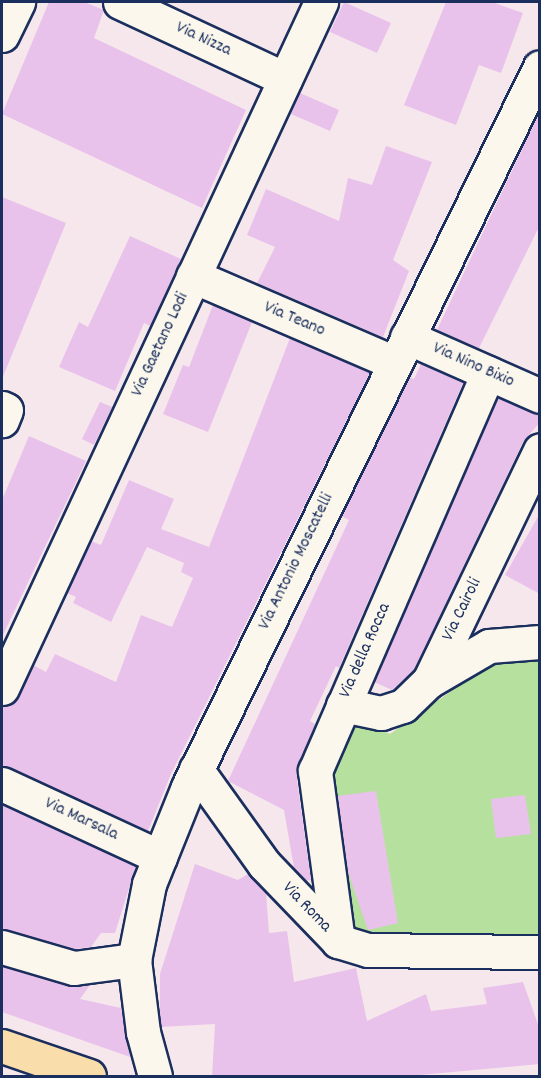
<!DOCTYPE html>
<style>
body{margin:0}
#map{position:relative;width:541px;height:1078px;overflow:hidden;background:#f6e7ec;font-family:Dekko,sans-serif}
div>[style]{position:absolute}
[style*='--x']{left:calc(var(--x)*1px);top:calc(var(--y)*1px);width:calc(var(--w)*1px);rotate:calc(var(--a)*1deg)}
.green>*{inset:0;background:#b6e09d}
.building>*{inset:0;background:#e9c2eb}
.roads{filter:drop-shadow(2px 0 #1b2f5e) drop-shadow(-2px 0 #1b2f5e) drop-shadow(0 2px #1b2f5e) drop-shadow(0 -2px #1b2f5e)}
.minor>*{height:33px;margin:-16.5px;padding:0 16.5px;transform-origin:16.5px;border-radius:16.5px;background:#fbf7ec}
.major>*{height:33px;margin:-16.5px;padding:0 16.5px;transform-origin:16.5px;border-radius:16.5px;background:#f9deab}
span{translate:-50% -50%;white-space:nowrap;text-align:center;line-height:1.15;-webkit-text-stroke:5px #fbf7ec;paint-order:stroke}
.street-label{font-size:18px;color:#1b2f5e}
.frame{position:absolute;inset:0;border:3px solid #1b2f5e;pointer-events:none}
</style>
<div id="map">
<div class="green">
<i style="clip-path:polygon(539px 660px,539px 935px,501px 943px,350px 932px,330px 769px,354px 719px,390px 734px,490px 664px)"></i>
</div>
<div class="building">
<i style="clip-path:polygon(49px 2px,84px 2px,104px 10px,94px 38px,246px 110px,202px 208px,2px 114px)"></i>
<i style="clip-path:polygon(344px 2px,391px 23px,377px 53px,330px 32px)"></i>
<i style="clip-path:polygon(446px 2px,492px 2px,523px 13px,501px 73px,479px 65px,456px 125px,404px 105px)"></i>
<i style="clip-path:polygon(300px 93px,339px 110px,330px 131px,291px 114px)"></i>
<i style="clip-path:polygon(540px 111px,540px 225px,479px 348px,437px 330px)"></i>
<i style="clip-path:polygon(386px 146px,432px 162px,393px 260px,409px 271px,383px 337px,257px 283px,275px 247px,247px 235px,266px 189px,339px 221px,348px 178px,372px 185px)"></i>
<i style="clip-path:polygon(2px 197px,66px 223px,2px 379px)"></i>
<i style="clip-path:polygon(130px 236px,181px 259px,150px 326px,144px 323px,115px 391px,59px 367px,79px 322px,88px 327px)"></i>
<i style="clip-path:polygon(213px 305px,252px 322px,208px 432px,163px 414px,183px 365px,189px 367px)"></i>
<i style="clip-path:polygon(290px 338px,370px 373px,171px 774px,148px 831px,2px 765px,2px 706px,19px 696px,33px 665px,46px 672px,55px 654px,116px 682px,141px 615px,172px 627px,193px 578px,181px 572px,184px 563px,147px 547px,111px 622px,73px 603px,76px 597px,67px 593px,91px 541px,101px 545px,129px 480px,174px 499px,161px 529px,209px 547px)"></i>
<i style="clip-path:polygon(421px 364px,463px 383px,339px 668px,336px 666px,310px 721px,315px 724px,296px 773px,311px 880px,306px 881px,294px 868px,284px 810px,228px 781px,349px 520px,341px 516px,409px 377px,414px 379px)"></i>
<i style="clip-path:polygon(498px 398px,540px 414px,540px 422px,523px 442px,414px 670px,392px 690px,374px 682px)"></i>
<i style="clip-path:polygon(100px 402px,112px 407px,94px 445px,82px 439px)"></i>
<i style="clip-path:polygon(29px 436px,86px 461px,2px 637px,2px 500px)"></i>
<i style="clip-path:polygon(540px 513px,540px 594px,505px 575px)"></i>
<i style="clip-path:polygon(376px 791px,398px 923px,368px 930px,348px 872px,337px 796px)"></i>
<i style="clip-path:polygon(525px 795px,531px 834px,496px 838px,491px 799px)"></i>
<i style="clip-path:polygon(2px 804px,136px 866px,115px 933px,101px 933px,91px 947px,75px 949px,2px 929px)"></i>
<i style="clip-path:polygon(195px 864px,238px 880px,248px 874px,266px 893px,269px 933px,287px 931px,294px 982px,356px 968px,367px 1021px,426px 994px,431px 1011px,487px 1004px,483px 988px,523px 982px,540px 1030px,540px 1064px,398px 1077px,212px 1077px,215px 1024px,161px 1027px,160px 1013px,160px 974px)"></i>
<i style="clip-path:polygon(2px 966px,69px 986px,90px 985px,80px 999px,121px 1008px,130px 1057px,2px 1012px)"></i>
</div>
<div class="roads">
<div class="minor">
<i style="--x:120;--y:2;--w:182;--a:25"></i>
<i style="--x:2;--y:35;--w:37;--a:-64"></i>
<i style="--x:193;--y:276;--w:220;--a:23.3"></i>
<i style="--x:407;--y:337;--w:145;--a:23.9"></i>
<i style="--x:2;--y:408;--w:4;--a:27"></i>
<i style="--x:6;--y:410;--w:11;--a:112"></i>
<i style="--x:429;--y:681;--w:69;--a:-30.3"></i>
<i style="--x:489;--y:646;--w:51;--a:-4.5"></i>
<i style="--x:2;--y:688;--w:757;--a:-65.06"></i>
<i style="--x:343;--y:705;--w:39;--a:12"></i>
<i style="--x:381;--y:713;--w:23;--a:-18"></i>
<i style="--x:403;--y:706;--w:36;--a:-44"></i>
<i style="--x:429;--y:681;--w:256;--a:-64.3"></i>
<i style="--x:196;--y:769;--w:117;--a:54.4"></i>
<i style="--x:264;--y:864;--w:107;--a:46.1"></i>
<i style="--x:338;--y:941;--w:31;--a:17"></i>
<i style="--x:368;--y:950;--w:172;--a:0.7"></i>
<i style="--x:2;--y:784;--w:174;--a:24.8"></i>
<i style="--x:338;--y:941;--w:172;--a:-97.7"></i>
<i style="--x:315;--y:771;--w:434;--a:-66.5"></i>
<i style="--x:2;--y:947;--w:75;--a:16.3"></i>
<i style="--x:74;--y:968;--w:61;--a:-7.6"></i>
<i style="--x:155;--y:1076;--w:46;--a:-105.3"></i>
<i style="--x:143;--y:1032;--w:73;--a:-97.1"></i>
<i style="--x:134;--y:960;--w:77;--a:-78.8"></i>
<i style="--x:149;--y:884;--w:105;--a:-68.1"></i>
<i style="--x:188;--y:787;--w:801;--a:-63.95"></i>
</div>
<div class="major">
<i style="--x:2;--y:1046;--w:92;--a:19"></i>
</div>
</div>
<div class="street-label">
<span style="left:203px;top:40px;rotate:25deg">Via Nizza</span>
<span style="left:294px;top:320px;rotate:23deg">Via Teano</span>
<span style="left:161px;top:345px;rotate:-65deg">Via Gaetano Lodi</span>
<span style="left:473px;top:366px;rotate:24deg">Via Nino Bixio</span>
<span style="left:297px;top:562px;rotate:-64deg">Via Antonio Moscatelli</span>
<span style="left:463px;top:610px;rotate:-64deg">Via Cairoli</span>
<span style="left:366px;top:651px;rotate:-66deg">Via della Rocca</span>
<span style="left:81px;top:820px;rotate:25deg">Via Marsala</span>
<span style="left:306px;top:908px;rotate:46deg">Via Roma</span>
</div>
<div class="frame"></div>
</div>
